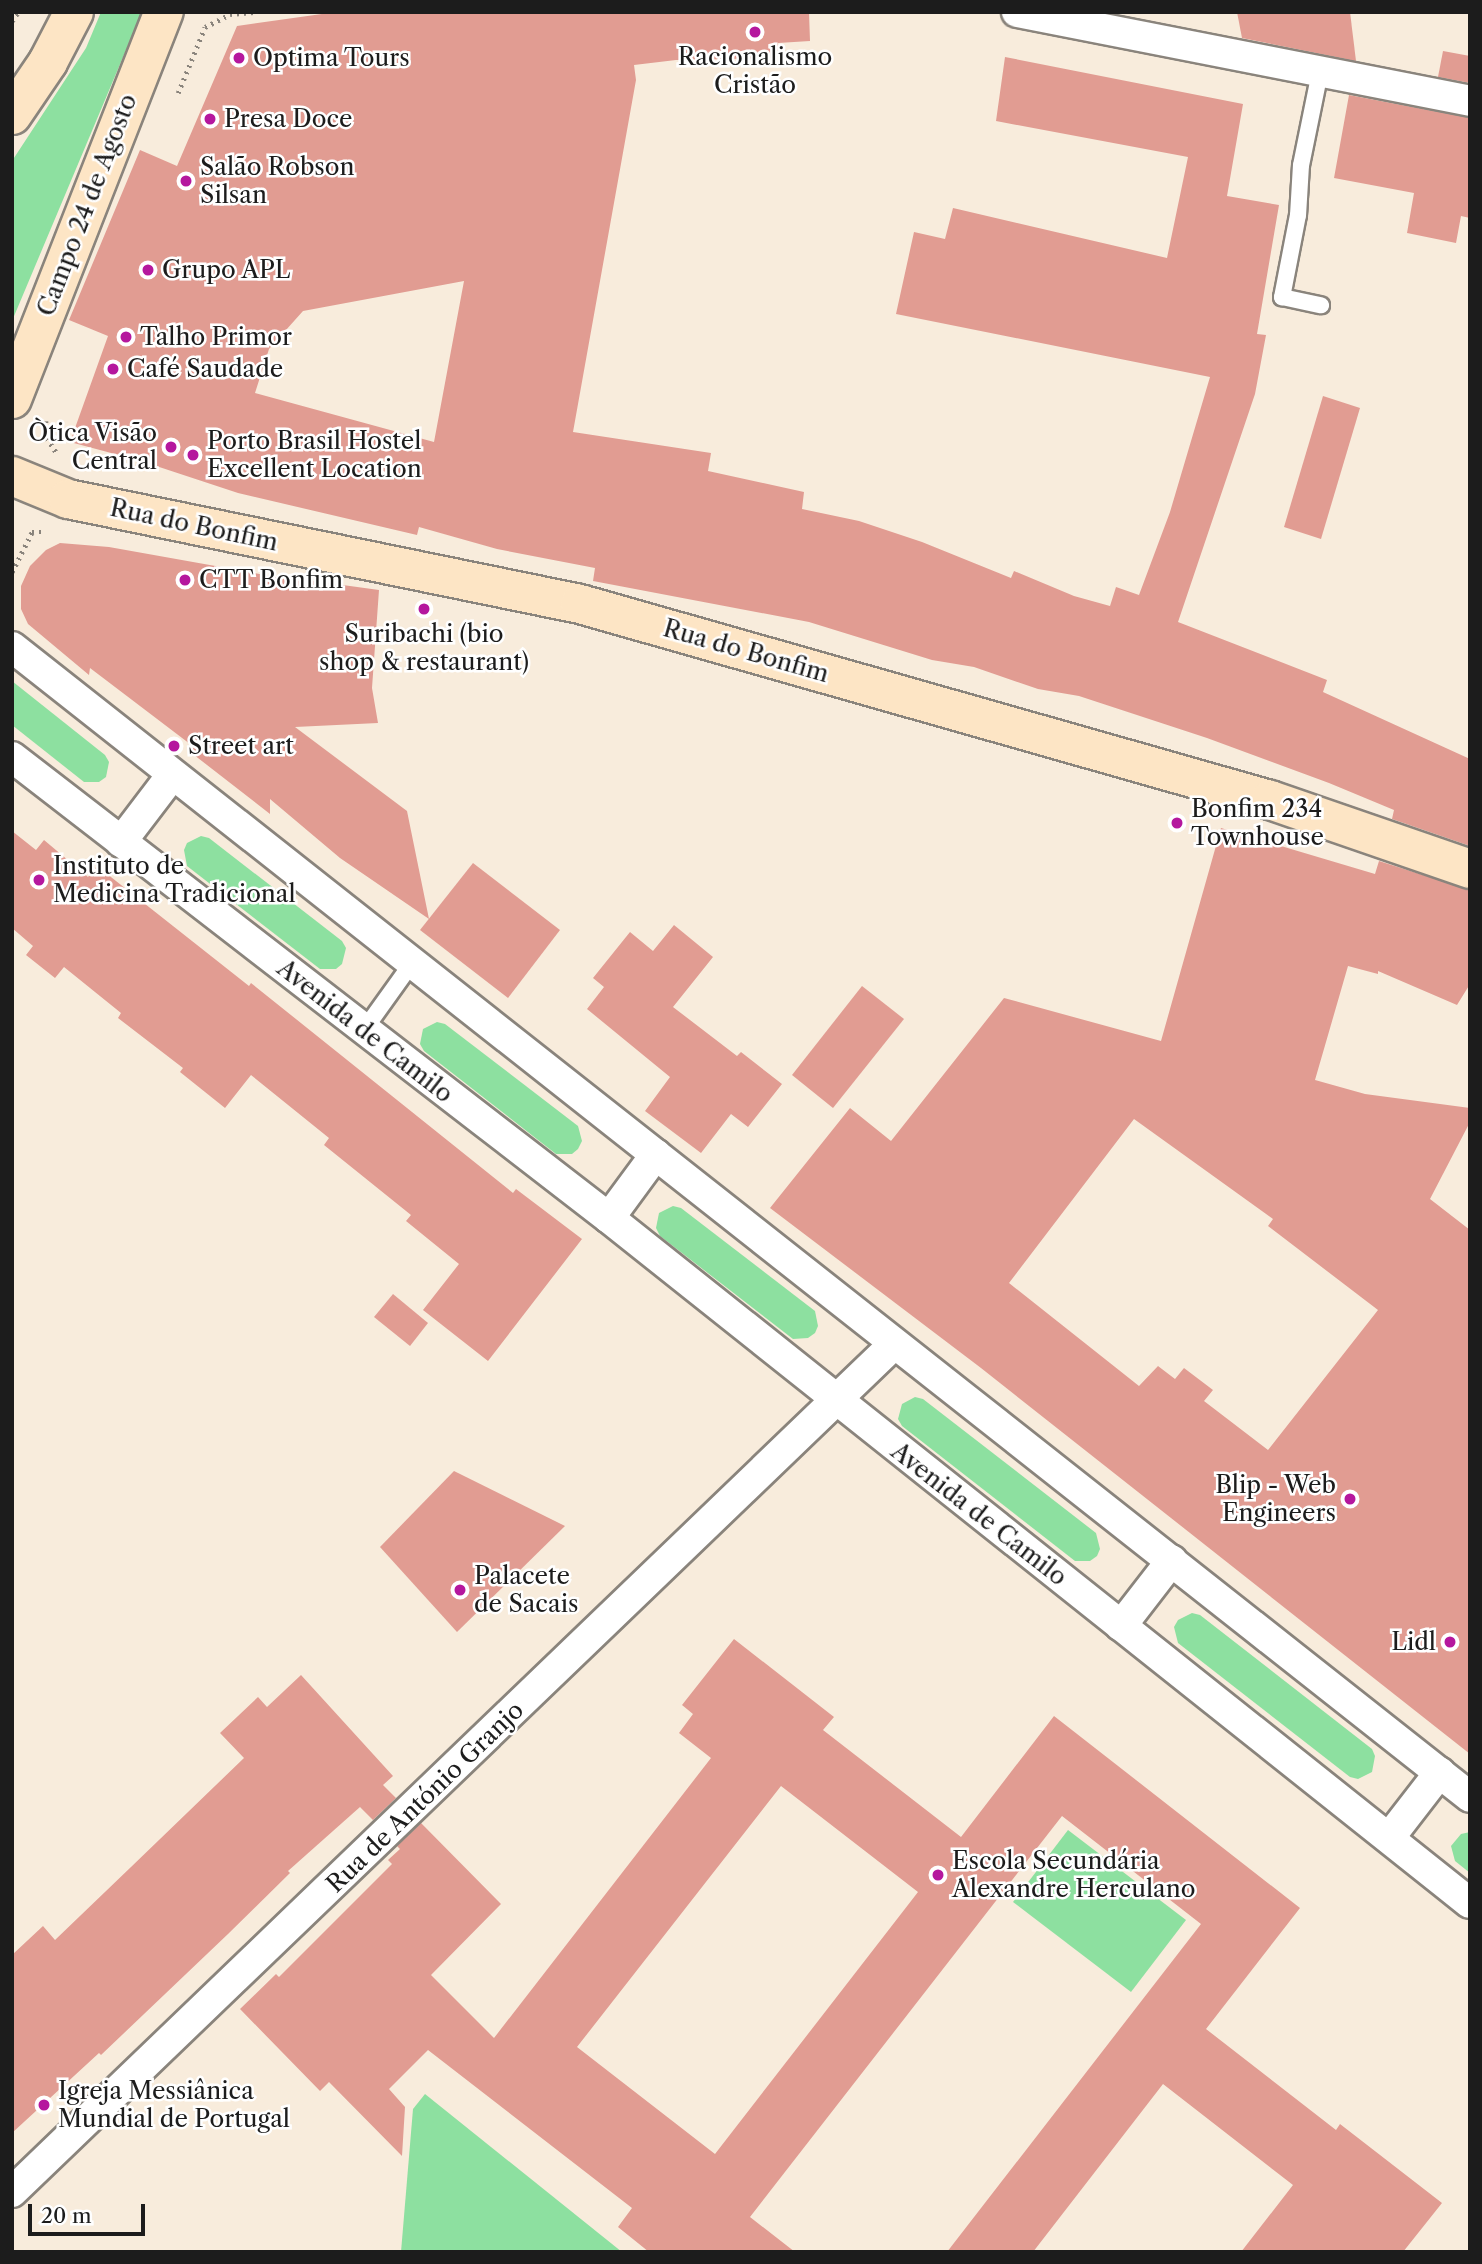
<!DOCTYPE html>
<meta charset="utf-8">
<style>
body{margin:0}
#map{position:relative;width:1482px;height:2264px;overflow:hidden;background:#f8ecdc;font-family:"Libre Caslon Text",serif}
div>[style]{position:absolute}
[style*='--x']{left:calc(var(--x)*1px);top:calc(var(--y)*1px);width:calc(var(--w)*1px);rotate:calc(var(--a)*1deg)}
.green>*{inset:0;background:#8de0a0}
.building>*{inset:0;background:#e19c92}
.path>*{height:4.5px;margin-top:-2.25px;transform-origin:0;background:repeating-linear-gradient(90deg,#8a847c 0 2px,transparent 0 7px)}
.roads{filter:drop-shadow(2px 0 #8a847c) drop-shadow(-2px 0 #8a847c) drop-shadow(0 2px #8a847c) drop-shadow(0 -2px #8a847c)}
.service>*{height:16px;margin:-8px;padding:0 8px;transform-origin:8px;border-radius:8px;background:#fff}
.minor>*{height:30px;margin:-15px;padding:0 15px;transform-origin:15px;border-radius:15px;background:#fff}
.secondary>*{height:38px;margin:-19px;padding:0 19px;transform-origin:19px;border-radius:19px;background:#fde5c5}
.dots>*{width:19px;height:19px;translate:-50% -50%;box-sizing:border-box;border:4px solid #fff;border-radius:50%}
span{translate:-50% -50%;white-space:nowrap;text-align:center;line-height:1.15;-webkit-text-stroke:5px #fff;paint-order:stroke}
.poi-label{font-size:24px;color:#1c1c1c}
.left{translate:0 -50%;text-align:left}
.right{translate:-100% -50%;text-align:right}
.street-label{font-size:24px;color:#1c1c1c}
.frame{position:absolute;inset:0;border:14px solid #1c1c1c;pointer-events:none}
.scale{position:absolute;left:28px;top:2204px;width:117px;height:32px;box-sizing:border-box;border:4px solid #1c1c1c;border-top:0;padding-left:9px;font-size:21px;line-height:24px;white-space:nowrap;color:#1c1c1c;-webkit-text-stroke:5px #fff;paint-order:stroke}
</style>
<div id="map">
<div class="green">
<i style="clip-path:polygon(101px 12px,142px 12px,12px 321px,12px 161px,86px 48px)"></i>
<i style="clip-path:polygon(12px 681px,105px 755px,109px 762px,106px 777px,99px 782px,84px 782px,12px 725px)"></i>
<i style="clip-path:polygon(201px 836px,209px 838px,342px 941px,346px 948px,342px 964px,336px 969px,320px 969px,187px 866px,184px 850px,187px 843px)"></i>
<i style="clip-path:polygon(437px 1022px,445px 1024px,578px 1126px,582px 1141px,578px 1149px,572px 1154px,556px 1154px,424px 1051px,420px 1044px,423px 1029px)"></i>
<i style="clip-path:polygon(673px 1206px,681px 1208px,815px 1311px,818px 1326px,815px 1333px,808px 1338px,793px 1339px,660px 1236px,656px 1228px,659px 1213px)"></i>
<i style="clip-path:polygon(915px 1397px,923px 1399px,1096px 1533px,1100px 1549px,1097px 1556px,1090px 1561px,1075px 1561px,902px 1426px,898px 1419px,902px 1404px)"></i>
<i style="clip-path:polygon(1192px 1613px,1200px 1615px,1372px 1749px,1375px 1756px,1372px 1772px,1358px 1779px,1350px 1777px,1178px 1643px,1174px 1627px,1178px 1620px)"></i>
<i style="clip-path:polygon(1068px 1830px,1186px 1920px,1131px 1992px,1013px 1902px)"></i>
<i style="clip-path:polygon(1470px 1832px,1470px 1873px,1455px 1861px,1451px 1846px,1461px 1834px)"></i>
<i style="clip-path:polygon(425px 2094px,622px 2252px,401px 2252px,413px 2109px)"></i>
</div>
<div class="building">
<i style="clip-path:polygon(evenodd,336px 12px,809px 12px,810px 41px,778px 43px,777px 58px,676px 60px,634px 65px,636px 80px,573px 432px,711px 453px,708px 471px,804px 492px,802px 509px,859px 521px,922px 542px,1011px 578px,1014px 571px,1074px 596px,1110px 606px,1116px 587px,1139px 595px,1170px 512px,1210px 377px,896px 314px,914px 232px,945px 239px,953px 208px,1167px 258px,1188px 157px,996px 121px,1005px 57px,1243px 104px,1227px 196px,1279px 205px,1257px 334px,1266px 335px,1255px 394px,1178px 622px,1327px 680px,1323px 692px,1470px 759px,1470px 846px,1392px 819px,1394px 810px,1329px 783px,1207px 738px,1079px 696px,1038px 689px,974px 667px,932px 660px,809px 622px,593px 581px,595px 568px,497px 549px,419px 527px,417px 535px,238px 493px,141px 461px,70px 442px,108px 336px,69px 320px,140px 150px,177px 166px,237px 26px,336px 12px,464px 281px,434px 442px,255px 393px,269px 349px,303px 311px,464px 281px)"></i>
<i style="clip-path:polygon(1237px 12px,1350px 12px,1356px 61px,1242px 38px)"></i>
<i style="clip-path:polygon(1443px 51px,1470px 56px,1470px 83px,1438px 77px)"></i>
<i style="clip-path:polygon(1349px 95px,1470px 118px,1470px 218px,1461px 216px,1456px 243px,1407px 233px,1414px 193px,1334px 178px)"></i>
<i style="clip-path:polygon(1323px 396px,1360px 408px,1321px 539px,1284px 527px)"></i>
<i style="clip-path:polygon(60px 543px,109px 547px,299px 581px,299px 579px,379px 590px,372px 688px,378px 723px,295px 727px,407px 811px,429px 919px,340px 858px,270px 799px,270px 814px,189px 751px,190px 744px,90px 668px,89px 675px,28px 624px,21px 609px,21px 586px,30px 566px,46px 550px)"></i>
<i style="clip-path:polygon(evenodd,1221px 828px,1375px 874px,1379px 861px,1470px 890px,1470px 984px,1457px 1005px,1378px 971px,1378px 974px,1348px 966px,1315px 1080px,1365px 1094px,1470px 1108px,1470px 1122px,1430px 1199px,1470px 1230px,1470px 1754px,981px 1368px,770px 1208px,850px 1108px,891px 1141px,1004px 998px,1161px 1041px,1221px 828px,1134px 1119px,1273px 1219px,1268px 1226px,1378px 1310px,1268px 1450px,1204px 1401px,1213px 1390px,1184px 1368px,1175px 1379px,1158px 1366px,1139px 1386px,1009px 1283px,1134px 1119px)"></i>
<i style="clip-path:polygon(12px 831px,36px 850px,44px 840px,88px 877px,97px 866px,249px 986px,251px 983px,513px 1193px,516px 1189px,582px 1239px,488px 1361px,423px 1310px,459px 1264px,406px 1221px,411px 1215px,324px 1145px,329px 1138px,251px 1075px,225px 1108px,180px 1072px,183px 1068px,118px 1018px,121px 1013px,64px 967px,55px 978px,26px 955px,33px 946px,12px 928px)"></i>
<i style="clip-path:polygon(473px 863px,560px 930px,508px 998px,420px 930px)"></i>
<i style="clip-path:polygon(674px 925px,713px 957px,673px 1007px,737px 1056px,741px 1052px,782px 1084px,748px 1127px,731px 1114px,701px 1153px,645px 1111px,670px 1077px,587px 1009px,604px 987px,593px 978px,630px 932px,653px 951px)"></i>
<i style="clip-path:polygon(862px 986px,904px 1019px,833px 1108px,792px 1075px)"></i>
<i style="clip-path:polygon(393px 1294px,428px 1323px,410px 1346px,374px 1317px)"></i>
<i style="clip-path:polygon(454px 1471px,565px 1526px,457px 1632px,380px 1547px)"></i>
<i style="clip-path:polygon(evenodd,734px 1639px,834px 1717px,823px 1730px,961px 1837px,1054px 1716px,1300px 1908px,1206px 2029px,1336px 2130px,1340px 2124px,1442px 2203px,1403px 2252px,1241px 2252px,1293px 2185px,1163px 2084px,1033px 2252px,947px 2252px,1201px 1924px,1062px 1816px,750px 2217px,795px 2252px,649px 2252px,618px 2227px,632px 2208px,428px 2050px,389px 2089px,405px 2107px,402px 2156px,329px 2082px,320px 2091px,240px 2009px,276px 1974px,279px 1977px,392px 1864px,388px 1860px,400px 1849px,397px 1846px,421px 1823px,501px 1904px,431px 1975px,494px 2038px,711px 1758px,679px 1733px,693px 1714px,682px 1705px,734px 1639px,781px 1786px,918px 1892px,715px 2154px,577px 2047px,781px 1786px)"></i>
<i style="clip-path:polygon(301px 1675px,393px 1776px,383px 1785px,396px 1798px,373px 1820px,360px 1807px,288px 1871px,290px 1873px,228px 1934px,101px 2055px,99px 2053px,12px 2133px,12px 1955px,43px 1926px,55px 1940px,131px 1867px,244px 1758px,220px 1733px,258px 1697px,267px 1707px)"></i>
</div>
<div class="path">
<i style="--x:12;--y:21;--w:11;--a:-56"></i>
<i style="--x:178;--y:93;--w:71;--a:-67.8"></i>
<i style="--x:205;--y:27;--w:28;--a:-27"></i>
<i style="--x:230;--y:14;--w:24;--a:-5"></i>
<i style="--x:46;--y:421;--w:17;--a:87"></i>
<i style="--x:47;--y:438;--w:17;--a:57"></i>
<i style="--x:12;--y:572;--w:45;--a:-63.4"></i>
<i style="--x:32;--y:532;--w:9;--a:0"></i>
</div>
<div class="roads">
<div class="service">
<i style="--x:1320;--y:72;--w:95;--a:101.5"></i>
<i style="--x:1301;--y:165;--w:50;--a:93.4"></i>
<i style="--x:1298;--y:215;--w:84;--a:101"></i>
<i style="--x:1282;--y:297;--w:40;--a:12"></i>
<i style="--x:364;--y:1030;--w:82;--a:-54.4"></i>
</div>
<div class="minor">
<i style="--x:1017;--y:12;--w:462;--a:11.1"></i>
<i style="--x:12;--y:647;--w:1857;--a:38.26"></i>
<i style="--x:12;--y:757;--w:754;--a:37.68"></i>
<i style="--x:609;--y:1218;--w:1100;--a:38.51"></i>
<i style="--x:121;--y:842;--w:84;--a:-52.7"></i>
<i style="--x:609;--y:1218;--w:79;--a:-53.7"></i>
<i style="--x:1121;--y:1626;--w:83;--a:-52.3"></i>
<i style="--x:1389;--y:1838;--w:83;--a:-52.3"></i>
<i style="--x:12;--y:2192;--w:1224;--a:-43.87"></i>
</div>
<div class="secondary">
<i style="--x:12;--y:115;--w:64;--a:-55.8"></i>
<i style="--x:48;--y:62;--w:56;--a:-62.5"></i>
<i style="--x:12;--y:399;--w:416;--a:-68.6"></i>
<i style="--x:12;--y:476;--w:61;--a:22.3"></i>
<i style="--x:68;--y:499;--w:523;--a:11.59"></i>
<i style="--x:580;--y:604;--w:717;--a:15.86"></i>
<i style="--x:1270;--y:800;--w:212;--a:19"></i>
</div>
</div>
<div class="dots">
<i style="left:755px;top:32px;background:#b5179e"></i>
<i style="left:239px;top:58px;background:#b5179e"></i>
<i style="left:210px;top:119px;background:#b5179e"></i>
<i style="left:186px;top:181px;background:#b5179e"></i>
<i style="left:148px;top:270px;background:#b5179e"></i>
<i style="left:126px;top:337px;background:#b5179e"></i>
<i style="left:113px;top:369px;background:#b5179e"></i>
<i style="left:171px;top:447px;background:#b5179e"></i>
<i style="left:193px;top:455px;background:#b5179e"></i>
<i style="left:185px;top:580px;background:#b5179e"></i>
<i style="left:424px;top:609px;background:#b5179e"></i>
<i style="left:174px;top:746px;background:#b5179e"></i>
<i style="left:1177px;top:823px;background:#b5179e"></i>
<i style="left:39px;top:880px;background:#b5179e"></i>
<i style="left:1350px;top:1499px;background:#b5179e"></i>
<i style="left:460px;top:1590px;background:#b5179e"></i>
<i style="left:1450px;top:1642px;background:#b5179e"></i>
<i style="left:938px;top:1875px;background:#b5179e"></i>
<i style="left:44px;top:2105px;background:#b5179e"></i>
</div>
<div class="poi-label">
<span style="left:755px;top:71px">Racionalismo<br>Cristão</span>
<span class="left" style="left:253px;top:58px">Optima Tours</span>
<span class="left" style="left:224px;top:119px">Presa Doce</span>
<span class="left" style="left:200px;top:181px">Salão Robson<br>Silsan</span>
<span class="left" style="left:162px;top:270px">Grupo APL</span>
<span class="left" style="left:140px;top:337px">Talho Primor</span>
<span class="left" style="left:127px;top:369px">Café Saudade</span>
<span class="right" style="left:157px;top:447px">Òtica Visão<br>Central</span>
<span class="left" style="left:207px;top:455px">Porto Brasil Hostel<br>Excellent Location</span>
<span class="left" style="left:199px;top:580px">CTT Bonfim</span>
<span style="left:424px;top:648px">Suribachi (bio<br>shop &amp; restaurant)</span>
<span class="left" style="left:188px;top:746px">Street art</span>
<span class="left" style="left:1191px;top:823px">Bonfim 234<br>Townhouse</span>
<span class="left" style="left:53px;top:880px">Instituto de<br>Medicina Tradicional</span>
<span class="right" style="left:1336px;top:1499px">Blip - Web<br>Engineers</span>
<span class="left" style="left:474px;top:1590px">Palacete<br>de Sacais</span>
<span class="right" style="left:1436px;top:1642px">Lidl</span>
<span class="left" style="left:952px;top:1875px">Escola Secundária<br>Alexandre Herculano</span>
<span class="left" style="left:58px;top:2105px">Igreja Messiânica<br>Mundial de Portugal</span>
</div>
<div class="street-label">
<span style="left:87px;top:205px;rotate:-69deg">Campo 24 de Agosto</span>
<span style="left:194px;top:525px;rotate:12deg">Rua do Bonfim</span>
<span style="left:746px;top:651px;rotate:16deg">Rua do Bonfim</span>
<span style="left:365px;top:1031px;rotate:38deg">Avenida de Camilo</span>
<span style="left:979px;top:1514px;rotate:38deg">Avenida de Camilo</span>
<span style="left:425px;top:1797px;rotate:-44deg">Rua de António Granjo</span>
</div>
<div class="frame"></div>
<div class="scale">20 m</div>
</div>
